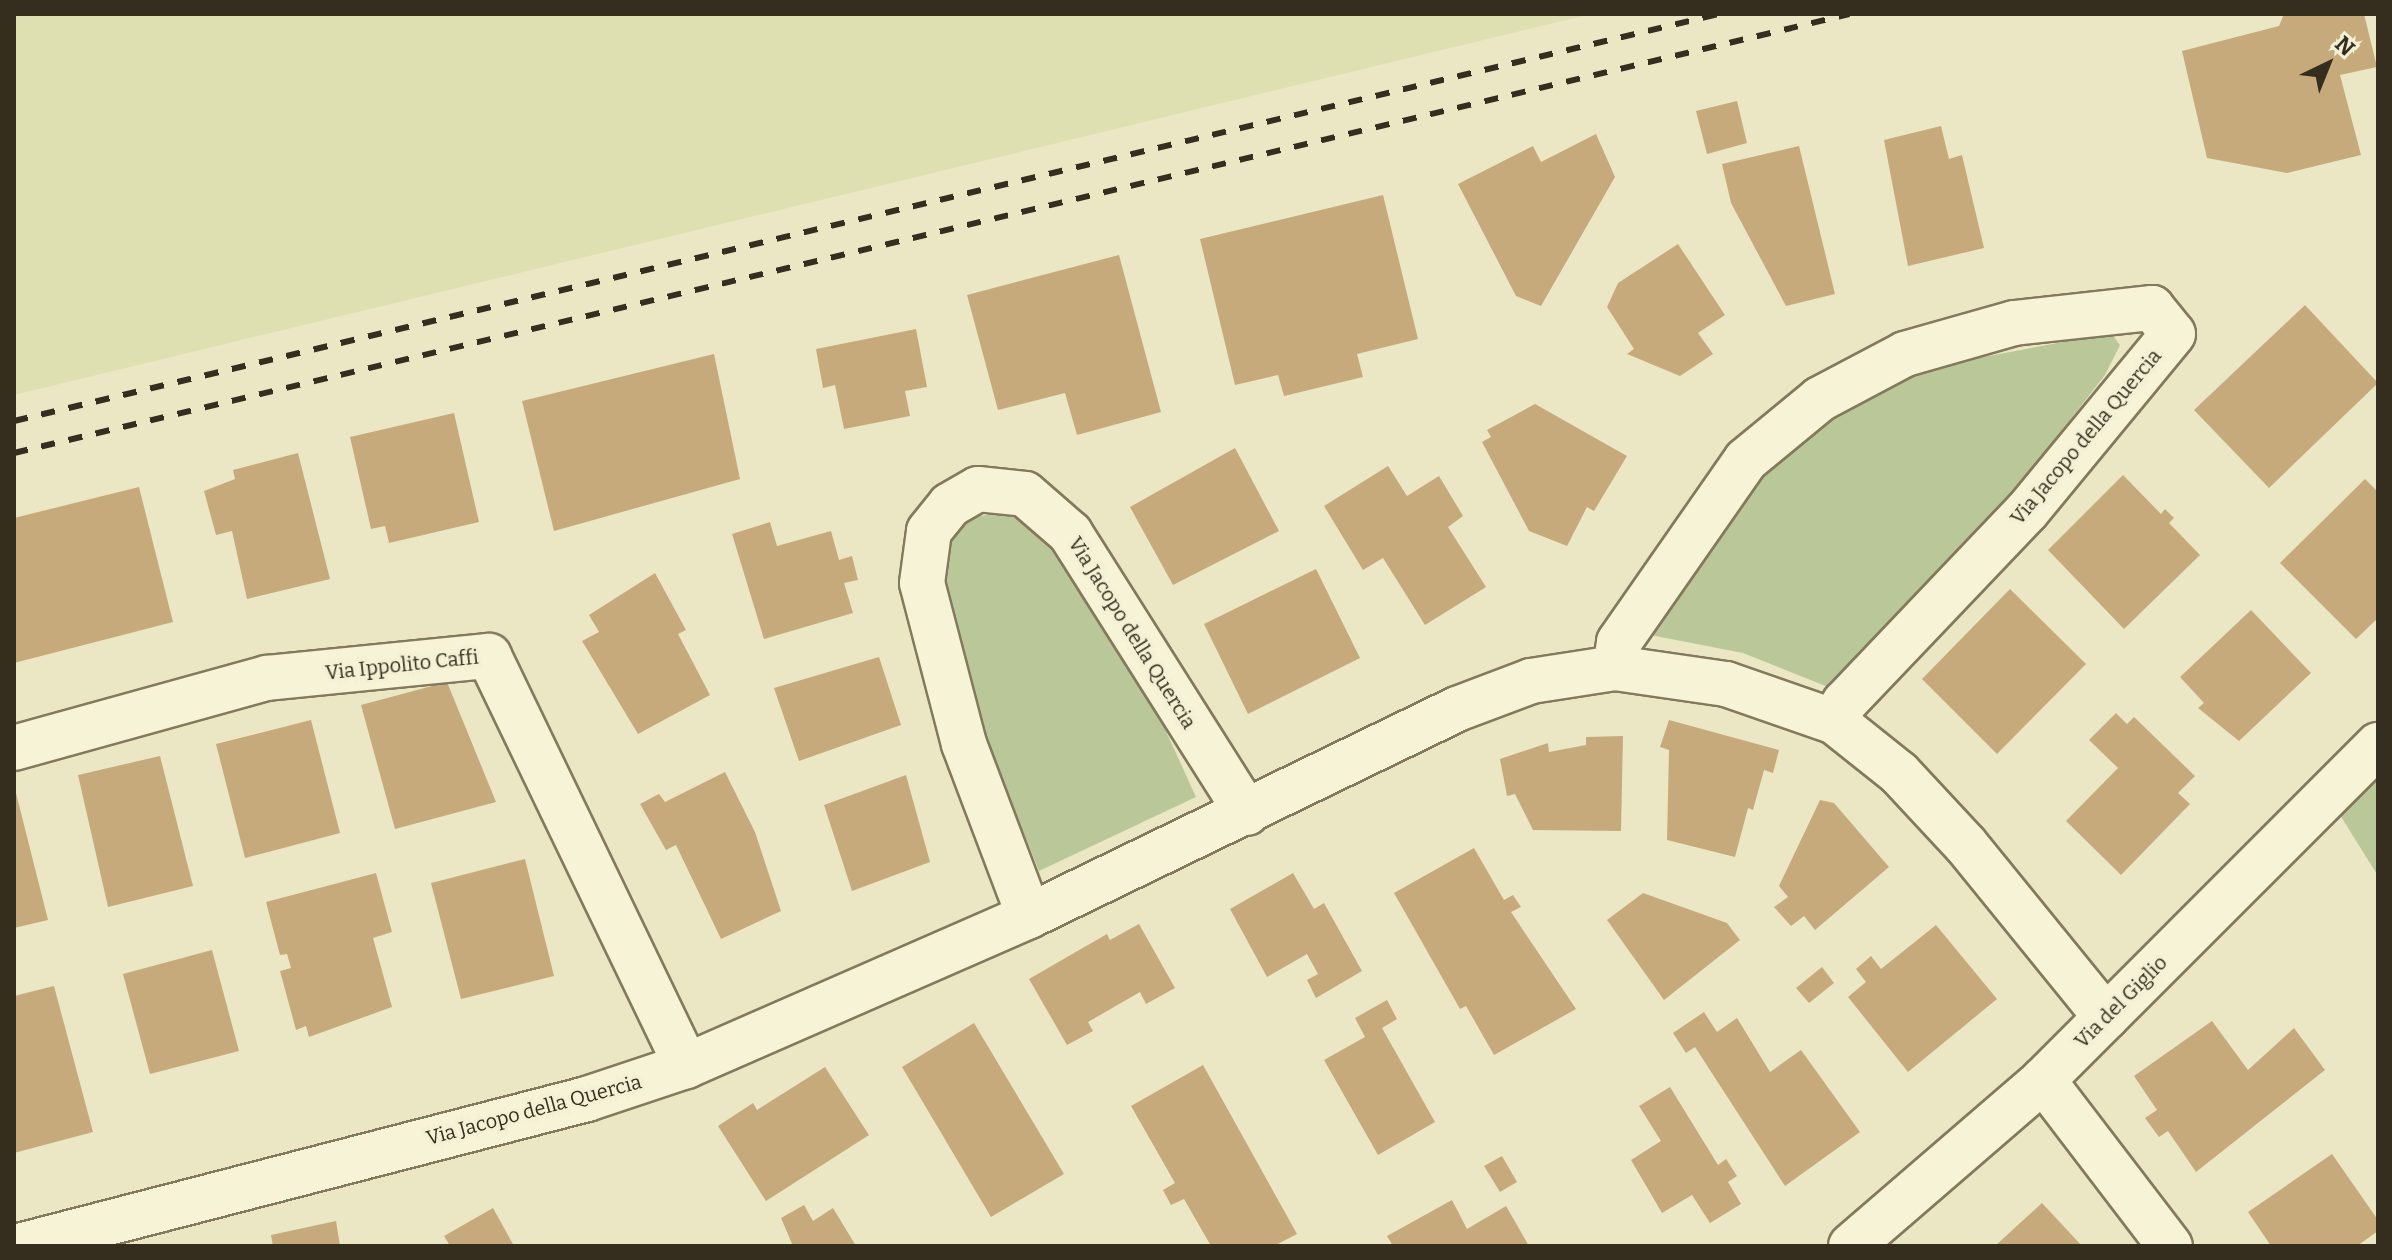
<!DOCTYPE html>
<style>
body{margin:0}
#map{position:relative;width:2392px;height:1260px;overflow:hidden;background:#ebe7c4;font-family:Bitter,serif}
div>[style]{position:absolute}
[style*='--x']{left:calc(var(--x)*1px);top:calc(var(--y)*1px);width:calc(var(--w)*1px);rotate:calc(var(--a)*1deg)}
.farmland>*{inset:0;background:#dfe0b2}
.green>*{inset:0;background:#bac899}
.building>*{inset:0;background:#c7aa7c}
.roads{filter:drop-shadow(2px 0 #84795c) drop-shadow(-2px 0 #84795c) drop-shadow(0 2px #84795c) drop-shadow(0 -2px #84795c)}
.street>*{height:44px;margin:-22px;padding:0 22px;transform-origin:22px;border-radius:22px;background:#f6f3d7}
.rail>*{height:6px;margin-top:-3px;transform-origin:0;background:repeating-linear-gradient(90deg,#352e1f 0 14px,transparent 0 28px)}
span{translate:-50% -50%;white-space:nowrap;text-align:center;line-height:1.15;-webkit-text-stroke:6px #f3f0d3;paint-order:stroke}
.street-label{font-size:20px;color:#352e1f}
.frame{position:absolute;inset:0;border:16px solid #352e1f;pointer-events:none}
.north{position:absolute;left:2288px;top:24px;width:80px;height:80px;-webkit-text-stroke:6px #f3f0d3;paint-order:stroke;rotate:43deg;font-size:22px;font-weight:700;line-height:32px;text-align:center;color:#352e1f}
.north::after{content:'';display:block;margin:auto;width:28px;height:36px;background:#352e1f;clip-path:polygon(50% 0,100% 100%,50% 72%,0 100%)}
</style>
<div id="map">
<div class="farmland">
<i style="clip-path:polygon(14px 14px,1591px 14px,14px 395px)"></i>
</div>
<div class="green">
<i style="clip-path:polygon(2111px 333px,2120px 345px,2105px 375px,2009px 498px,1828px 687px,1743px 653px,1645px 634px,1758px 470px,1839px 408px,1909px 371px)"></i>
<i style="clip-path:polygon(1004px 513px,1032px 516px,1059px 552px,1165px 729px,1196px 797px,1039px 871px,986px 739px,944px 574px,943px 544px,971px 517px)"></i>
<i style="clip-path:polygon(2378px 777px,2378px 876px,2340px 815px)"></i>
</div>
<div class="building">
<i style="clip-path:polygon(2284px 14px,2364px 14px,2377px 67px,2340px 75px,2361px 155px,2287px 173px,2207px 158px,2182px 51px,2279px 26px)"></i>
<i style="clip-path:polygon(1737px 101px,1747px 143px,1707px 154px,1696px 111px)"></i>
<i style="clip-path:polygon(1941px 126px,1949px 159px,1962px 155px,1984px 248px,1908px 266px,1884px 140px)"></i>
<i style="clip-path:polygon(1596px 134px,1615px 177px,1541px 306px,1516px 296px,1458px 184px,1533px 146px,1541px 162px)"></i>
<i style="clip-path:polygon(1799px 146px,1835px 294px,1786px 306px,1731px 203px,1722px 164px)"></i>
<i style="clip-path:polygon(1383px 195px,1418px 339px,1357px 354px,1363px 377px,1284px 396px,1278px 375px,1235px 385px,1200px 239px)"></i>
<i style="clip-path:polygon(1678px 244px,1725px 315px,1698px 333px,1713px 354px,1680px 376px,1627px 354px,1634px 349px,1607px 307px,1618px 283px)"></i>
<i style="clip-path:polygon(1119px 255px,1161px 412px,1077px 435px,1065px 393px,998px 410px,967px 295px)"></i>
<i style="clip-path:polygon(2305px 305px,2378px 383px,2269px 488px,2194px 410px)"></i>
<i style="clip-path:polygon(916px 329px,927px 387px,905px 391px,910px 416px,844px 429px,835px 385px,823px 388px,816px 349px)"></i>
<i style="clip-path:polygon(714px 354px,740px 479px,554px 531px,522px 401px)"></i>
<i style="clip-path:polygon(1535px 404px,1627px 456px,1594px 511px,1587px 507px,1567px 546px,1529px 531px,1482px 442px,1491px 437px,1487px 430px)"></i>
<i style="clip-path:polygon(454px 413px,479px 522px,389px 543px,385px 526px,371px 529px,350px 437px)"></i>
<i style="clip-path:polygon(1235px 448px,1279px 531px,1173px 585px,1130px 507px)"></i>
<i style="clip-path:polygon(298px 453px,330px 579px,247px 599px,232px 531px,216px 535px,204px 491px,235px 479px,233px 470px)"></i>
<i style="clip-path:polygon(1388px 466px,1407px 496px,1439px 476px,1463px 516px,1448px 527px,1486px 587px,1425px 625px,1383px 558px,1363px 570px,1324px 506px)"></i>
<i style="clip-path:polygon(2123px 475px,2161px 514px,2165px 509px,2174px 518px,2169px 523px,2200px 555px,2124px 629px,2048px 550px)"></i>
<i style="clip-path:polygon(2365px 479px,2378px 492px,2378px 618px,2356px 639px,2280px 563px)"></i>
<i style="clip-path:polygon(139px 487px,173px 622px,14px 663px,14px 518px)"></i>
<i style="clip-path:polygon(770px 522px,777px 546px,831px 531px,839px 560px,852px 556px,858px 580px,844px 583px,853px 613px,764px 639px,732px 534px)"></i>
<i style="clip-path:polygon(1316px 569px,1360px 658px,1248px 714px,1204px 624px)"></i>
<i style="clip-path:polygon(655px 573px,686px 630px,678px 634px,710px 695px,638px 734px,582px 641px,599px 632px,589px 615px)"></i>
<i style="clip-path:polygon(2010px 589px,2086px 664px,1997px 754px,1922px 679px)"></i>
<i style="clip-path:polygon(2251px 610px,2311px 673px,2239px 741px,2198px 708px,2204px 703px,2180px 677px)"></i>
<i style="clip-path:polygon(879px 657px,901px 725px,799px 761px,774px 688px)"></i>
<i style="clip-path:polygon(447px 682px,496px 802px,395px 829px,361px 705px)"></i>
<i style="clip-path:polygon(2116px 713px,2127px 724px,2134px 717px,2195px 776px,2178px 793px,2190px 804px,2121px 875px,2066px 821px,2118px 768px,2089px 740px)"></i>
<i style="clip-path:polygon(311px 720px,340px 833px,245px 858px,216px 744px)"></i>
<i style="clip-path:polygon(1669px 720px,1779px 750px,1773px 773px,1764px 770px,1753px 810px,1748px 808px,1735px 857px,1667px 840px,1669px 750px,1660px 747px)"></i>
<i style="clip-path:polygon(1623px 736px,1621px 831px,1533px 830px,1515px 794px,1507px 796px,1500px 759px,1548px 743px,1549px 752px,1586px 745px,1586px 737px)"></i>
<i style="clip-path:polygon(160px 756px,193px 886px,108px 907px,78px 775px)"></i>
<i style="clip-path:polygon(725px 772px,755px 832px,781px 911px,721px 939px,676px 845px,666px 850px,640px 804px,659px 794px,665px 802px)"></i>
<i style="clip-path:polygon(906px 775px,930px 862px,852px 891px,824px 805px)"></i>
<i style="clip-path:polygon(14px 785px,48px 920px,14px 928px)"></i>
<i style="clip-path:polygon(1820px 800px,1834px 803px,1889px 867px,1815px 930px,1804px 916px,1791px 926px,1774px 907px,1788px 897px,1779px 886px)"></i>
<i style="clip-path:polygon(1474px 848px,1504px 900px,1513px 895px,1521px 907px,1511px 912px,1576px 1009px,1494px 1055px,1466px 1006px,1460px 1009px,1394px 893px)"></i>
<i style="clip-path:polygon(525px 859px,554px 976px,461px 999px,431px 883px)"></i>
<i style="clip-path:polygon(376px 873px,392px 932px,373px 938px,392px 1007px,309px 1037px,306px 1026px,296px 1030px,280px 971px,291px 968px,287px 954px,280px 955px,266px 902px)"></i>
<i style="clip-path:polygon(1293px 873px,1314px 909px,1324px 903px,1362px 971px,1316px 998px,1307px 980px,1318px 974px,1307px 954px,1267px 977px,1230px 909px)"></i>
<i style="clip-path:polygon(1643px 893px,1727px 923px,1740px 940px,1664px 1000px,1607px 920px)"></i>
<i style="clip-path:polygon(1139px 924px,1175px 988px,1146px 1004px,1140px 992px,1088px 1022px,1093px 1031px,1067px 1045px,1029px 979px,1107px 934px,1110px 940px)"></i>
<i style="clip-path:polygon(1936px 925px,1997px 999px,1908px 1072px,1848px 997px,1866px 982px,1856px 969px,1871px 956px,1881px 969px)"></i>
<i style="clip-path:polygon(212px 950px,239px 1051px,150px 1074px,123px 974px)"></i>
<i style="clip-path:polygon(1822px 967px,1834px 983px,1809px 1003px,1796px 988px)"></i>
<i style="clip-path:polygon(54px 986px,93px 1132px,14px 1153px,14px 996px)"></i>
<i style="clip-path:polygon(1387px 1000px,1397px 1019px,1382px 1028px,1435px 1122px,1378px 1155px,1324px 1060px,1365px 1037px,1355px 1018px)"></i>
<i style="clip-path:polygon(1704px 1012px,1717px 1032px,1737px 1018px,1770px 1072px,1801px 1050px,1860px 1132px,1785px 1186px,1695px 1047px,1686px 1053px,1673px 1033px)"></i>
<i style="clip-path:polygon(2212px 1021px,2248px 1070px,2294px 1028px,2325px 1070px,2196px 1172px,2168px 1131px,2159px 1137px,2145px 1118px,2157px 1110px,2134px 1076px)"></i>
<i style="clip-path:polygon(974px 1023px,1064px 1174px,991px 1217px,902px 1067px)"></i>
<i style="clip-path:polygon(1203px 1065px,1297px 1234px,1274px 1246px,1211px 1246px,1184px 1199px,1171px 1205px,1163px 1190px,1175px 1183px,1131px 1106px)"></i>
<i style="clip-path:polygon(825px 1067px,869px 1135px,766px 1201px,718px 1126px,753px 1103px,757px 1110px)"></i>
<i style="clip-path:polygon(1670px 1087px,1718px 1165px,1726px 1159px,1737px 1176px,1728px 1182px,1741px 1204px,1710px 1223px,1692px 1195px,1662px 1213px,1631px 1160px,1661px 1141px,1639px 1106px)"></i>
<i style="clip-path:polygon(2332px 1154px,2378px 1220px,2378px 1231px,2357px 1246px,2271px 1246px,2248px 1212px)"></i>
<i style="clip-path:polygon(1502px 1156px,1517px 1182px,1500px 1192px,1484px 1166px)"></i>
<i style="clip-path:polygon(1452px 1200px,1467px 1229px,1506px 1206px,1529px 1246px,1393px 1246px,1387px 1236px)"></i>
<i style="clip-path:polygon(2042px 1203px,2082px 1246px,1995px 1246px)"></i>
<i style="clip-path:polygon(804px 1205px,813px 1221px,833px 1208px,856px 1246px,793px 1246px,781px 1218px)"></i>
<i style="clip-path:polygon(493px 1208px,514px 1246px,450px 1246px,444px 1236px)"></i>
<i style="clip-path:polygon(336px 1221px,340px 1246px,273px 1246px,271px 1235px)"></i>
</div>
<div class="roads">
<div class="street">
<i style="--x:1615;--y:668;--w:26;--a:-81"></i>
<i style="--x:1619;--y:642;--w:222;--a:-55.1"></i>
<i style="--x:1746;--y:460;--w:96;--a:-39.5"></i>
<i style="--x:1820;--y:399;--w:96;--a:-27.9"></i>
<i style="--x:1905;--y:354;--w:113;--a:-15.9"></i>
<i style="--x:2014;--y:323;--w:139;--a:-6.2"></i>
<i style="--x:2152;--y:308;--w:33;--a:51"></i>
<i style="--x:2173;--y:334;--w:229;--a:129.5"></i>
<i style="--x:2027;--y:511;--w:265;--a:133.6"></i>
<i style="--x:1844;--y:703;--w:21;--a:115"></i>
<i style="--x:14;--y:748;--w:263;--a:-15.5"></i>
<i style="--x:267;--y:678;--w:223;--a:-5.7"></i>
<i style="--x:489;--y:656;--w:455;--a:64.3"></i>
<i style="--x:1029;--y:916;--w:184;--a:-110.7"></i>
<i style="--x:964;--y:744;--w:166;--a:-104.6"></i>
<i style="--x:922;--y:583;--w:52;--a:-82.3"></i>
<i style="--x:929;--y:531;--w:33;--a:-51"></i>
<i style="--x:950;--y:505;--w:32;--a:-30"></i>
<i style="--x:978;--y:489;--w:47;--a:6.1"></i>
<i style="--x:1025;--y:494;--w:60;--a:40.9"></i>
<i style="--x:1070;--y:533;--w:331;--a:57.7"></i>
<i style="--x:2043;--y:1080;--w:209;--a:52.6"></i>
<i style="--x:19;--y:1246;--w:587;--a:-14.51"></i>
<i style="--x:587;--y:1099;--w:104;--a:-18.4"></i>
<i style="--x:686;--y:1066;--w:374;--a:-23.6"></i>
<i style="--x:1029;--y:916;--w:475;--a:-25.8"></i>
<i style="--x:1457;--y:709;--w:79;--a:-20.7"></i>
<i style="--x:1531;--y:681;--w:85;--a:-8.8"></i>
<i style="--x:1615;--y:668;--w:112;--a:8.2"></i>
<i style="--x:1726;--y:684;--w:115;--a:19.2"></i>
<i style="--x:1835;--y:722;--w:82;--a:38.6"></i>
<i style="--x:1899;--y:773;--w:98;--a:47.1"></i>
<i style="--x:1966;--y:845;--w:222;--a:50.9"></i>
<i style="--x:1851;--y:1246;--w:254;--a:-40.8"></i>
<i style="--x:2043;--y:1080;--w:474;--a:-45"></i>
</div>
</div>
<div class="rail">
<i style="--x:14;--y:421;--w:1752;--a:-13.43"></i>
<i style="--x:14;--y:453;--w:1887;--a:-13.45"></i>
</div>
<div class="street-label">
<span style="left:2086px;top:437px;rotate:-50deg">Via Jacopo della Quercia</span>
<span style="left:1132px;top:633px;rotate:58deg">Via Jacopo della Quercia</span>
<span style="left:402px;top:665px;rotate:-6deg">Via Ippolito Caffi</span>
<span style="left:2121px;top:1002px;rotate:-45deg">Via del Giglio</span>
<span style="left:534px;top:1110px;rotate:-15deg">Via Jacopo della Quercia</span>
</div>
<div class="frame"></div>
<div class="north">N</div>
</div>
